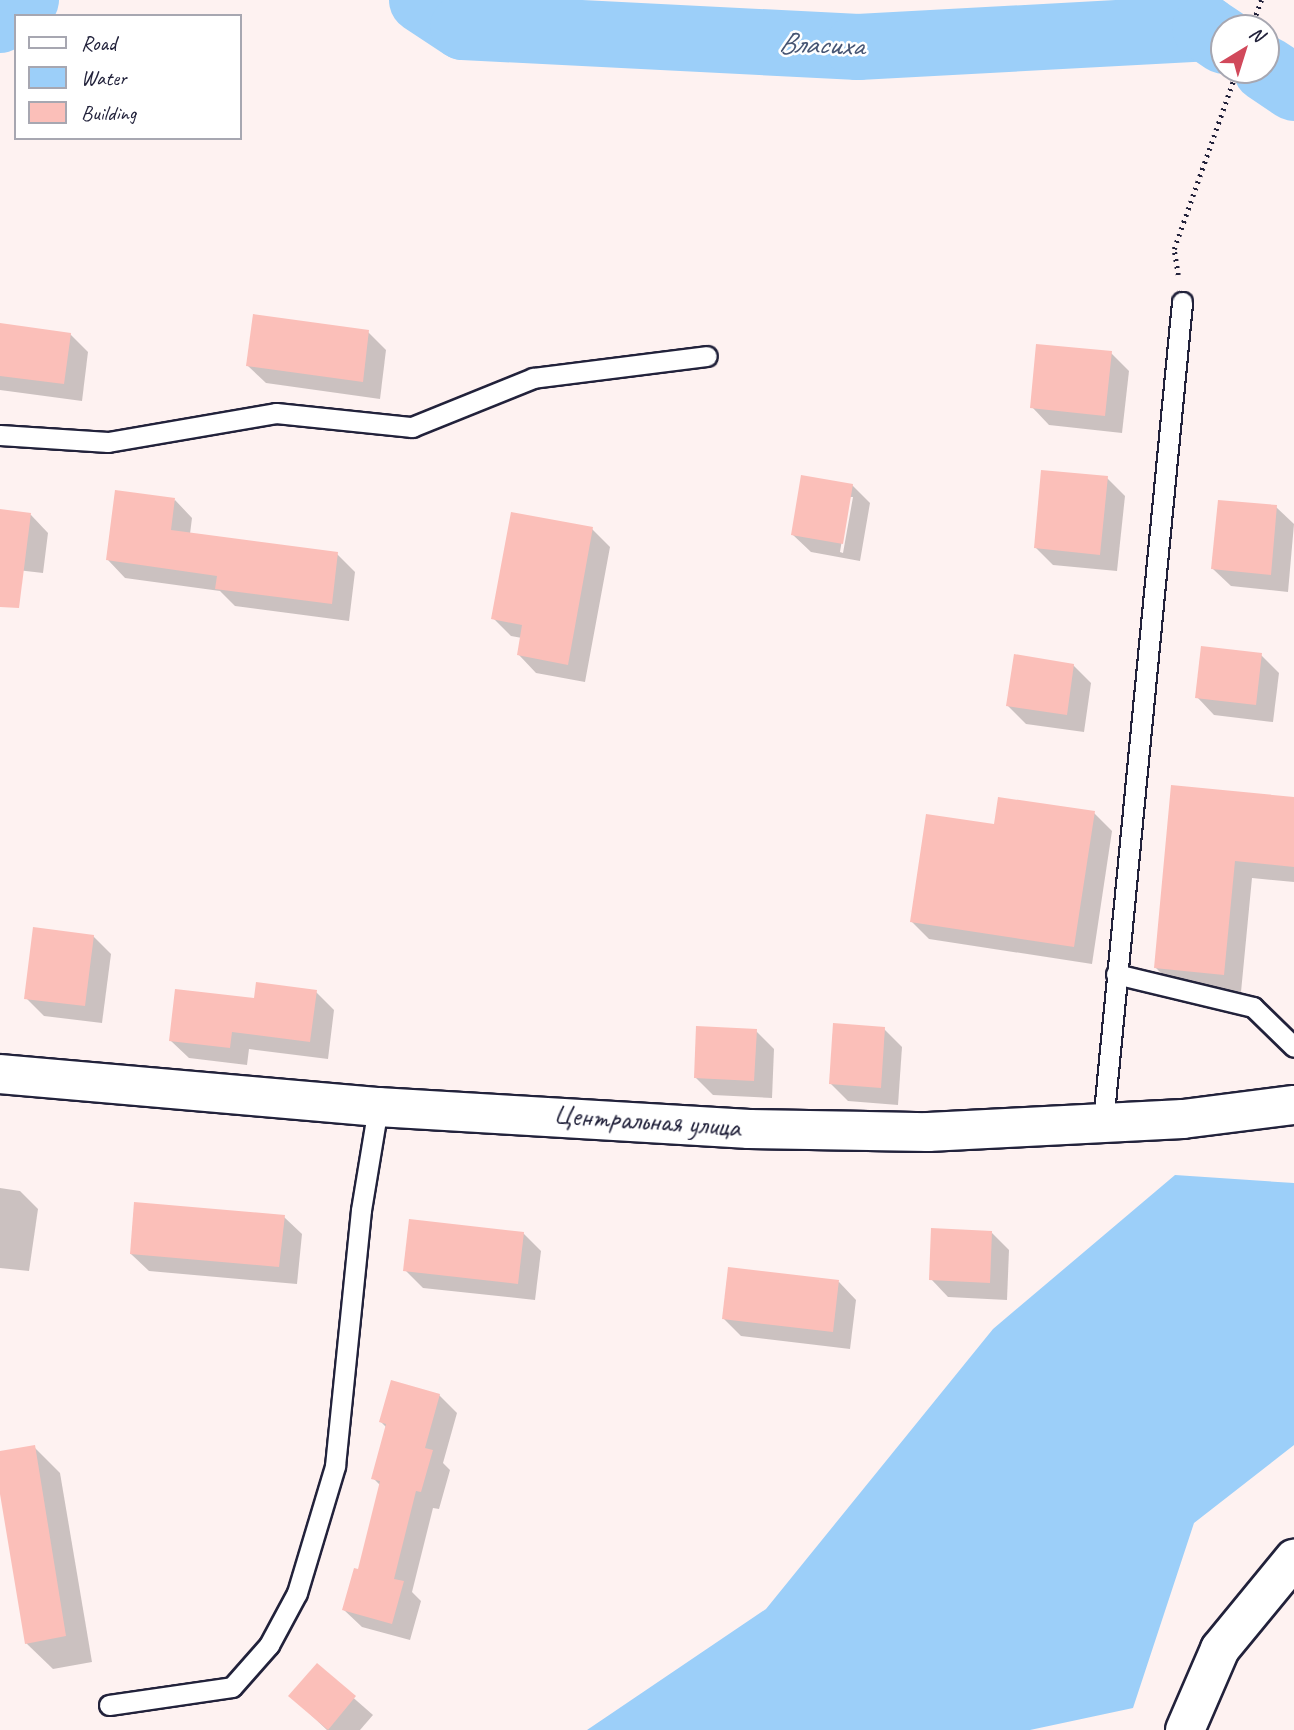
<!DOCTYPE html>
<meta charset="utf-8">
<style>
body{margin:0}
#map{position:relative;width:1294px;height:1730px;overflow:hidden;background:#fef2f1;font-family:Caveat,sans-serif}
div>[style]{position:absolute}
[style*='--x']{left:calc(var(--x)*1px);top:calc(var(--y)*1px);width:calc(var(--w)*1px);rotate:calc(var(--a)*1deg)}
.water>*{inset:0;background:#9ccff9}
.shadow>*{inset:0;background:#0003}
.river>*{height:66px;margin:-33px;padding:0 33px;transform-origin:33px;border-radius:33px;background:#9ccff9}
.building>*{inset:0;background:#fbbfb9}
.path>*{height:4.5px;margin-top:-2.25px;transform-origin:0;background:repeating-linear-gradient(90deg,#22223b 0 2px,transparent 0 7px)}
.roads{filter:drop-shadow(2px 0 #22223b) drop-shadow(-2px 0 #22223b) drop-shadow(0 2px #22223b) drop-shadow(0 -2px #22223b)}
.lane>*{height:19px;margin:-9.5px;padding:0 9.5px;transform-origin:9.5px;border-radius:9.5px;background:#fff}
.street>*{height:38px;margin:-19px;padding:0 19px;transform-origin:19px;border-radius:19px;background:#fff}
span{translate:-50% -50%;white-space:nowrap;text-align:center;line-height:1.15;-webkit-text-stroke:5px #fff;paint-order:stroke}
.street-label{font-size:28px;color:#22223b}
.water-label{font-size:30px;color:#475674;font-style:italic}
.legend{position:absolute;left:14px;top:14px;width:228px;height:126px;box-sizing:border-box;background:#fff;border:2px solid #a7a7b1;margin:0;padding:9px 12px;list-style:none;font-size:21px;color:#22223b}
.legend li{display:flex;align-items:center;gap:14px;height:35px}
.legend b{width:35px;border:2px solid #a7a7b1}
.north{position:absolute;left:1210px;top:14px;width:70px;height:70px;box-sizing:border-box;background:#fff;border:2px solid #a7a7b1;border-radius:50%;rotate:38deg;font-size:19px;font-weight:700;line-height:28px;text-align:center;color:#22223b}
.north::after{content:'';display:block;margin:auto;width:24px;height:32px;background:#d1495b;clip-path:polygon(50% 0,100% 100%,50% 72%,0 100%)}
</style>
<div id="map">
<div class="water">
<i style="clip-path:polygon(1175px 1175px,1294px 1183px,1294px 1445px,1194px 1523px,1133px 1708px,1030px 1730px,587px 1730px,766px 1609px,993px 1329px)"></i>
</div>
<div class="shadow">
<i style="clip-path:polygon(0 325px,70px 334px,88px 352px,82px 401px,0 390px)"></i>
<i style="clip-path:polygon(368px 332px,386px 350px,380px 399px,266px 383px,248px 366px)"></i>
<i style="clip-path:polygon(1111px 353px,1129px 371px,1122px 433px,1049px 425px,1032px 407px)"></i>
<i style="clip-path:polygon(1107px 478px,1125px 496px,1117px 571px,1053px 565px,1035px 547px)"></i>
<i style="clip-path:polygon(evenodd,852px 485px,870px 503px,860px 561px,811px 552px,793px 535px,852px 485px,849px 497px,853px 497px,843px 553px,840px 552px,849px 497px)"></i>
<i style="clip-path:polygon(175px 500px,192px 518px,190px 534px,337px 554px,355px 572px,349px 621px,235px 606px,220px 591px,125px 578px,108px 560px)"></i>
<i style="clip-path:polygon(1276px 507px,1294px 524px,1288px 592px,1231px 586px,1213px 569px)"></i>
<i style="clip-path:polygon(0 511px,31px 515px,48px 533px,43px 573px,0 568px)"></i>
<i style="clip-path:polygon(592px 529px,610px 547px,585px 682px,536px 673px,519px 655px,522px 638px,511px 636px,493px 618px)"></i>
<i style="clip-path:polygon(1261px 655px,1279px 673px,1273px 722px,1214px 715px,1197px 697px)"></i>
<i style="clip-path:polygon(1073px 665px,1091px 683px,1084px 732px,1026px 724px,1008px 706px)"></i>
<i style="clip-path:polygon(1173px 787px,1294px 798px,1294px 882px,1252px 878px,1241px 992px,1173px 985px,1156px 968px)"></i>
<i style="clip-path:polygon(1094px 813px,1112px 831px,1092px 964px,929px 939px,911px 921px,995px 826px)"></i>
<i style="clip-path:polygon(93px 936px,111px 954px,102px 1023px,44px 1016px,26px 998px)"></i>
<i style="clip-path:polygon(316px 992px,334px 1010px,328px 1059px,249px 1049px,247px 1065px,189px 1058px,171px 1041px,256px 1000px)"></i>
<i style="clip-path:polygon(884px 1029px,902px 1047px,898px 1105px,848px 1101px,830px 1083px)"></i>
<i style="clip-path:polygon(756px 1031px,774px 1049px,772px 1098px,713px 1095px,695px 1077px)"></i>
<i style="clip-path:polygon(0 1188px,20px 1191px,38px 1209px,29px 1271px,0 1268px)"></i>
<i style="clip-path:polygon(284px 1217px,302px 1234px,297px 1284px,149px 1271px,131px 1254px)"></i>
<i style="clip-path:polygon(991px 1232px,1009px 1250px,1007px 1300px,948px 1297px,931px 1279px)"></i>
<i style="clip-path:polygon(523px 1233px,541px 1251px,535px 1300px,423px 1288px,405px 1270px)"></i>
<i style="clip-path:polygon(839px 1282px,856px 1300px,850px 1349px,741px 1336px,723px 1318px)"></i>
<i style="clip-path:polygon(439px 1395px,457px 1413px,443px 1463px,450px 1470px,439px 1509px,433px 1508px,412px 1592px,421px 1601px,410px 1640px,362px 1627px,344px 1610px,359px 1571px,380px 1485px,373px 1478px,387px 1428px,381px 1422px)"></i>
<i style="clip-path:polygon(34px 1447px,60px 1473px,92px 1662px,53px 1669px,26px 1643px,0 1483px,0 1453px)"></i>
<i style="clip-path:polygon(317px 1666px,373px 1715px,360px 1730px,327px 1730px,291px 1696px)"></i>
</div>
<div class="river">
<i style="--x:422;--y:0;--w:49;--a:33.4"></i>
<i style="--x:463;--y:27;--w:396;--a:2.9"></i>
<i style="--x:858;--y:47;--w:348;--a:-3.1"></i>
<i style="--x:1205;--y:28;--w:23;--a:34"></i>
<i style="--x:0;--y:20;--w:33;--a:-38"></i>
<i style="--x:1266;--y:69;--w:34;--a:34"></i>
</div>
<div class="building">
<i style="clip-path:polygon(253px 314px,369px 330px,363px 382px,246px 366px)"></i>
<i style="clip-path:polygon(0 323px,71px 333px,64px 384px,0 376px)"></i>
<i style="clip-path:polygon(1036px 344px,1112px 351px,1105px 416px,1030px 408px)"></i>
<i style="clip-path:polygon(1041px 470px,1108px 476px,1100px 555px,1034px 548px)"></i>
<i style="clip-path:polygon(801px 475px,853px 484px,843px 544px,791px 535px)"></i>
<i style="clip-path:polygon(115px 490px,175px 498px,171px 530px,338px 552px,332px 604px,215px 589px,217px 576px,106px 560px)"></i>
<i style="clip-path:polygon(1218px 500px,1277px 505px,1271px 575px,1211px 569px)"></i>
<i style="clip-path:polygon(0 509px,31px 513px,19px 608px,0 607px)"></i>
<i style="clip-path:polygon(511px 512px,593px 527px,568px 665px,517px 655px,522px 625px,491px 619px)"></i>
<i style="clip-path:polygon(1201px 646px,1262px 653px,1256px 705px,1195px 698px)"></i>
<i style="clip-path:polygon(1014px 654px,1074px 664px,1067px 715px,1006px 706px)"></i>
<i style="clip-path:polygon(1171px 785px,1294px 797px,1294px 867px,1235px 861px,1224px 975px,1154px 968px)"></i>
<i style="clip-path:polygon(998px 797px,1095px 811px,1074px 947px,910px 922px,926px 814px,994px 824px)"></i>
<i style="clip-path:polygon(33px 927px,94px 935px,85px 1006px,24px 999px)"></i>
<i style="clip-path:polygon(256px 982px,317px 990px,310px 1042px,232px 1032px,230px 1048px,169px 1041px,175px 989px,254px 998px)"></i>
<i style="clip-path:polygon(833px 1023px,885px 1027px,881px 1088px,829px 1084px)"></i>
<i style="clip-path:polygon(696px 1026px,757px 1029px,754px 1081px,694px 1078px)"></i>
<i style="clip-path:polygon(134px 1202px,285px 1215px,279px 1267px,130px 1254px)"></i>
<i style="clip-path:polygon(409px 1219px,524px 1232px,518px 1284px,403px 1271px)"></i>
<i style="clip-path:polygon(931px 1228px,992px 1231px,990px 1283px,929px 1280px)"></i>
<i style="clip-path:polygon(728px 1267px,839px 1280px,833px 1332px,722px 1319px)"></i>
<i style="clip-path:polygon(391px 1380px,440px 1394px,425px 1448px,433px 1450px,421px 1492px,416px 1491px,394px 1579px,404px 1581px,392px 1624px,342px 1610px,354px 1568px,358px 1569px,380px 1481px,371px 1479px,386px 1424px,379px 1422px)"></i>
<i style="clip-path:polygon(35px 1445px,66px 1636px,25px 1644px,0 1494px,0 1451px)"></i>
<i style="clip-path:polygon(317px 1663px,356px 1696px,328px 1730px,288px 1696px)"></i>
</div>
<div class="path">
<i style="--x:1251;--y:28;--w:30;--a:-70"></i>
<i style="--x:1178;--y:275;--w:26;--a:-99"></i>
<i style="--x:1174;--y:249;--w:190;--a:-70.6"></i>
</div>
<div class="roads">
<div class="lane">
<i style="--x:0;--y:435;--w:108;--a:3.7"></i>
<i style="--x:108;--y:442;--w:170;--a:-9.8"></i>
<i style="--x:276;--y:413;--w:137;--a:5.9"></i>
<i style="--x:412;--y:427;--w:131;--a:-22"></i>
<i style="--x:533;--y:378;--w:175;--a:-7.2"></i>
<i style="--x:1116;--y:974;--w:141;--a:13.5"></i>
<i style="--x:1253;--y:1007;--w:57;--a:44.3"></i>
<i style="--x:1103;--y:1123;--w:825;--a:-84.5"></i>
<i style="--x:109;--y:1705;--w:124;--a:-8.3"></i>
<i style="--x:232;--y:1687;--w:56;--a:-48.6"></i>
<i style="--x:269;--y:1645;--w:59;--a:-61.7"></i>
<i style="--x:297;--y:1593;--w:133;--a:-73.3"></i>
<i style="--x:335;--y:1466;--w:257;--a:-84.2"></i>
<i style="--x:361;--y:1210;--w:104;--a:-80.6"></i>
</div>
<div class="street">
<i style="--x:0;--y:1074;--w:379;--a:5"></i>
<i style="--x:378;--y:1107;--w:372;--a:3.4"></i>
<i style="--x:749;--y:1129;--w:179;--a:1"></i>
<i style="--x:928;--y:1132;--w:255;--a:-2.9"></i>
<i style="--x:1183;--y:1119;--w:112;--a:-7.2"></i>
<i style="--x:1185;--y:1730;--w:88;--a:-66.6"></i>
<i style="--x:1220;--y:1649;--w:117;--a:-50.6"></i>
</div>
</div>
<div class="street-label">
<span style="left:647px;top:1121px;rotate:4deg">Центральная улица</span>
</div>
<div class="water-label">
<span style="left:821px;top:44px;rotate:2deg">Власиха</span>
</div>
<ul class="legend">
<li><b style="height:9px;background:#fff"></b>Road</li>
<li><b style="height:19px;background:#9ccff9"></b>Water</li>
<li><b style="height:19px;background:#fbbfb9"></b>Building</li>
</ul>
<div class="north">N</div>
</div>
